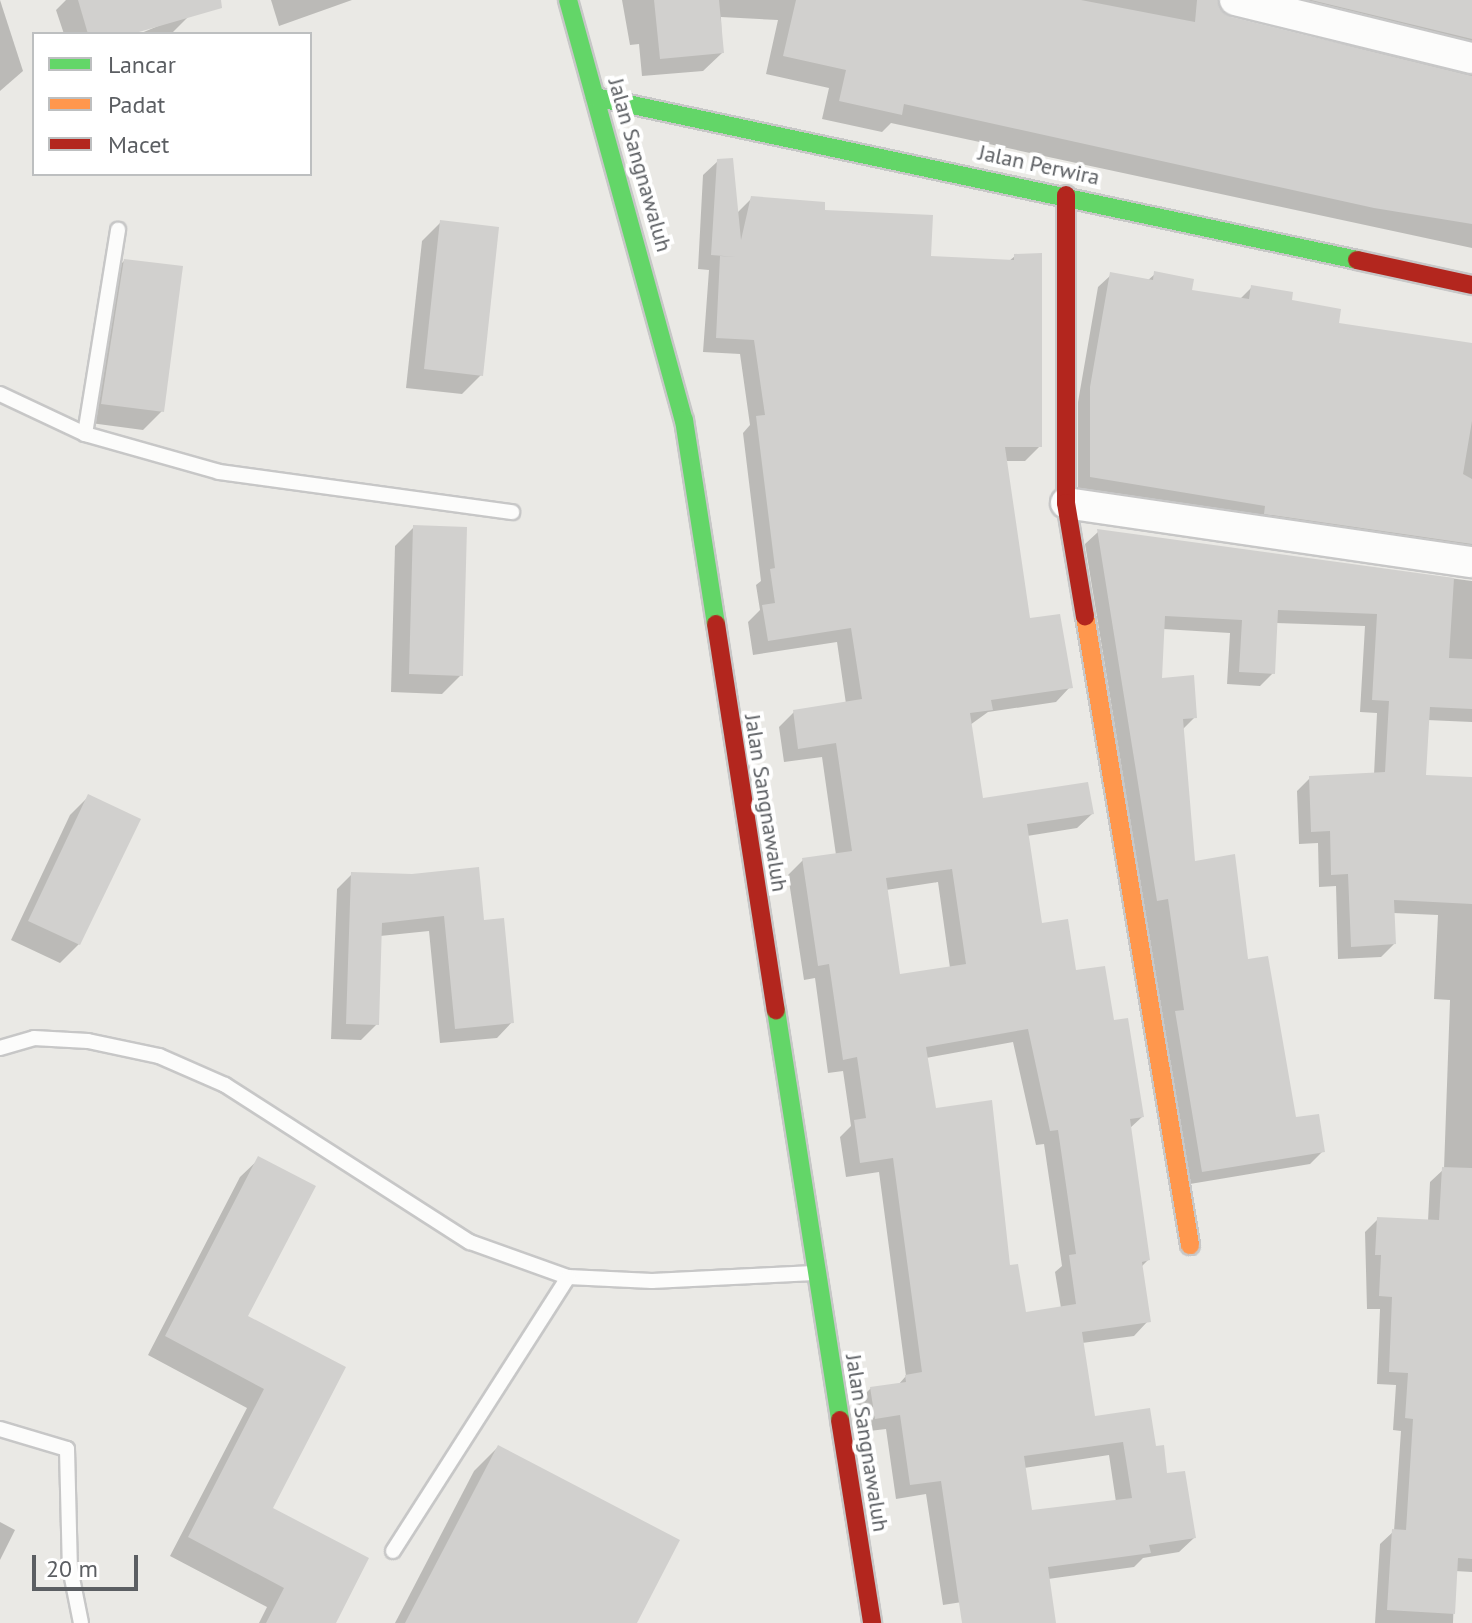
<!DOCTYPE html>
<style>
body{margin:0}
#map{position:relative;width:1472px;height:1623px;overflow:hidden;background:#eae9e5;font-family:"PT Sans",sans-serif}
div>[style]{position:absolute}
[style*='--x']{left:calc(var(--x)*1px);top:calc(var(--y)*1px);width:calc(var(--w)*1px);rotate:calc(var(--a)*1deg)}
.shadow>*{inset:0;background:#0003}
.building>*{inset:0;background:#d1d0ce}
.roads{filter:drop-shadow(2px 0 #c7c7c7) drop-shadow(-2px 0 #c7c7c7) drop-shadow(0 2px #c7c7c7) drop-shadow(0 -2px #c7c7c7)}
.lane>*{height:14px;margin:-7px;padding:0 7px;transform-origin:7px;border-radius:7px;background:#fcfcfb}
.street>*{height:30px;margin:-15px;padding:0 15px;transform-origin:15px;border-radius:15px;background:#fcfcfb}
.fast>*{height:18px;margin:-9px;padding:0 9px;transform-origin:9px;border-radius:9px;background:#63d668}
.slow>*{height:18px;margin:-9px;padding:0 9px;transform-origin:9px;border-radius:9px;background:#ff974d}
.jam>*{height:18px;margin:-9px;padding:0 9px;transform-origin:9px;border-radius:9px;background:#b3261e}
span{translate:-50% -50%;white-space:nowrap;text-align:center;line-height:1.15;-webkit-text-stroke:8px #fff;paint-order:stroke}
.street-label{font-size:22px;color:#5b5e62}
.legend{position:absolute;left:32px;top:32px;width:280px;height:144px;box-sizing:border-box;background:#fff;border:2px solid #bdbfc0;margin:0;padding:10px 14px;list-style:none;font-size:24px;color:#5b5e62}
.legend li{display:flex;align-items:center;gap:16px;height:40px}
.legend b{width:40px;border:2px solid #bdbfc0}
.scale{position:absolute;left:32px;top:1555px;width:106px;height:36px;box-sizing:border-box;border:4px solid #5b5e62;border-top:0;padding-left:10px;font-size:24px;line-height:28px;white-space:nowrap;color:#5b5e62;-webkit-text-stroke:6px #fff;paint-order:stroke}
</style>
<div id="map">
<div class="shadow">
<i style="clip-path:polygon(0 0,23px 71px,0 91px)"></i>
<i style="clip-path:polygon(66px 0,185px 0,189px 16px,171px 34px,139px 34px,170px 21px,125px 34px,64px 34px,56px 10px)"></i>
<i style="clip-path:polygon(271px 0,352px 0,279px 26px)"></i>
<i style="clip-path:polygon(622px 0,1220px 0,1230px 19px,1472px 73px,1472px 248px,891px 123px,882px 132px,822px 119px,829px 88px,766px 74px,778px 20px,721px 17px,722px 53px,703px 71px,642px 76px,639px 44px,630px 45px)"></i>
<i style="clip-path:polygon(1220px 0,1472px 0,1472px 72px,1458px 58px)"></i>
<i style="clip-path:polygon(evenodd,718px 161px,737px 213px,752px 198px,822px 212px,929px 258px,1009px 261px,1015px 256px,1040px 446px,1025px 461px,1005px 461px,1028px 620px,1070px 687px,1056px 702px,988px 712px,970px 725px,981px 800px,1092px 814px,1077px 828px,1027px 836px,1040px 925px,1112px 1022px,1142px 1117px,1129px 1129px,1148px 1260px,1141px 1267px,1148px 1321px,1134px 1336px,1082px 1343px,1093px 1419px,1154px 1448px,1194px 1538px,1179px 1552px,1143px 1558px,1134px 1567px,1048px 1579px,1054px 1623px,984px 1623px,981px 1599px,943px 1605px,926px 1494px,896px 1499px,886px 1429px,861px 1432px,856px 1403px,871px 1388px,898px 1385px,906px 1376px,879px 1172px,846px 1177px,840px 1137px,851px 1126px,843px 1071px,828px 1073px,815px 978px,804px 980px,788px 875px,803px 860px,836px 855px,822px 757px,784px 762px,779px 727px,794px 712px,846px 704px,837px 642px,753px 655px,748px 622px,760px 610px,756px 585px,761px 581px,743px 433px,750px 425px,740px 354px,703px 352px,709px 270px,698px 269px,703px 175px,718px 161px,938px 882px,950px 968px,899px 976px,886px 890px,938px 882px,718px 161px,1013px 1042px,1036px 1145px,1044px 1144px,1062px 1266px,1055px 1272px,1061px 1308px,1024px 1314px,1008px 1267px,934px 1110px,926px 1058px,1013px 1042px,718px 161px,1109px 1455px,1116px 1502px,1031px 1512px,1024px 1468px,1109px 1455px)"></i>
<i style="clip-path:polygon(441px 222px,481px 375px,462px 394px,406px 388px,422px 241px)"></i>
<i style="clip-path:polygon(124px 261px,162px 411px,143px 430px,83px 422px,105px 280px)"></i>
<i style="clip-path:polygon(1155px 274px,1190px 292px,1239px 300px,1252px 287px,1337px 325px,1472px 349px,1472px 565px,1078px 489px,1078px 402px,1098px 287px,1111px 275px,1147px 281px)"></i>
<i style="clip-path:polygon(414px 527px,461px 675px,442px 694px,391px 692px,395px 546px)"></i>
<i style="clip-path:polygon(1098px 532px,1472px 581px,1472px 722px,1427px 720px,1424px 777px,1472px 779px,1472px 1572px,1455px 1571px,1453px 1623px,1375px 1623px,1380px 1544px,1394px 1531px,1401px 1431px,1393px 1430px,1396px 1385px,1377px 1384px,1380px 1309px,1367px 1309px,1365px 1232px,1378px 1219px,1428px 1221px,1430px 1182px,1444px 1169px,1450px 1000px,1434px 999px,1438px 915px,1393px 913px,1394px 944px,1381px 957px,1338px 959px,1336px 886px,1319px 887px,1318px 843px,1299px 844px,1297px 791px,1310px 778px,1374px 775px,1377px 713px,1360px 712px,1365px 626px,1276px 623px,1273px 673px,1260px 686px,1227px 684px,1230px 633px,1163px 629px,1160px 680px,1195px 717px,1182px 730px,1193px 863px,1247px 961px,1294px 1120px,1323px 1151px,1310px 1164px,1190px 1184px,1085px 544px)"></i>
<i style="clip-path:polygon(89px 796px,79px 944px,60px 963px,11px 940px,70px 815px)"></i>
<i style="clip-path:polygon(352px 874px,482px 922px,512px 1022px,497px 1038px,440px 1043px,429px 931px,380px 936px,377px 1024px,361px 1040px,331px 1039px,337px 889px)"></i>
<i style="clip-path:polygon(259px 1159px,245px 1317px,344px 1368px,270px 1509px,333px 1623px,259px 1623px,267px 1607px,170px 1556px,247px 1408px,148px 1355px,240px 1177px)"></i>
<i style="clip-path:polygon(498px 1447px,635px 1623px,395px 1623px,474px 1471px)"></i>
<i style="clip-path:polygon(0 1522px,15px 1530px,0 1560px)"></i>
</div>
<div class="building">
<i style="clip-path:polygon(78px 0,221px 0,222px 8px,132px 34px,88px 34px)"></i>
<i style="clip-path:polygon(654px 0,719px 0,724px 53px,660px 59px)"></i>
<i style="clip-path:polygon(796px 0,1081px 0,1195px 22px,1197px 0,1218px 0,1231px 17px,1472px 76px,1472px 224px,1374px 208px,904px 104px,902px 115px,839px 101px,846px 70px,783px 56px)"></i>
<i style="clip-path:polygon(1311px 0,1472px 0,1472px 39px)"></i>
<i style="clip-path:polygon(evenodd,733px 158px,741px 240px,751px 196px,825px 202px,825px 210px,933px 215px,931px 256px,1014px 260px,1014px 254px,1042px 253px,1042px 447px,1005px 447px,1030px 618px,1060px 614px,1073px 688px,991px 700px,993px 710px,970px 713px,983px 798px,1088px 782px,1094px 814px,1027px 824px,1042px 923px,1068px 919px,1076px 970px,1105px 966px,1114px 1020px,1128px 1018px,1144px 1117px,1130px 1119px,1150px 1260px,1142px 1262px,1151px 1322px,1082px 1332px,1095px 1416px,1150px 1408px,1156px 1446px,1164px 1445px,1167px 1473px,1185px 1471px,1196px 1538px,1149px 1545px,1151px 1553px,1048px 1567px,1056px 1623px,962px 1623px,941px 1481px,910px 1485px,900px 1415px,875px 1419px,870px 1387px,906px 1382px,905px 1375px,922px 1372px,893px 1158px,860px 1163px,854px 1120px,866px 1118px,857px 1057px,843px 1060px,829px 964px,818px 966px,802px 858px,852px 851px,836px 743px,798px 749px,793px 710px,862px 699px,851px 628px,768px 641px,762px 605px,775px 603px,770px 569px,775px 568px,756px 416px,765px 415px,754px 340px,716px 338px,720px 256px,737px 257px,711px 255px,717px 159px,733px 158px,952px 869px,966px 964px,900px 974px,886px 878px,952px 869px,733px 158px,1028px 1029px,1050px 1131px,1058px 1130px,1076px 1254px,1069px 1255px,1076px 1304px,1026px 1312px,1018px 1264px,1010px 1265px,992px 1100px,936px 1108px,926px 1047px,1028px 1029px,733px 158px,1123px 1442px,1132px 1498px,1032px 1510px,1024px 1456px,1123px 1442px)"></i>
<i style="clip-path:polygon(440px 220px,499px 227px,483px 376px,424px 369px)"></i>
<i style="clip-path:polygon(124px 259px,183px 266px,164px 412px,101px 404px)"></i>
<i style="clip-path:polygon(1154px 271px,1194px 279px,1192px 290px,1249px 299px,1251px 285px,1293px 292px,1292px 300px,1341px 309px,1339px 323px,1472px 343px,1472px 421px,1463px 474px,1472px 479px,1472px 544px,1264px 514px,1265px 506px,1090px 477px,1090px 387px,1110px 272px,1153px 280px)"></i>
<i style="clip-path:polygon(413px 525px,467px 527px,463px 676px,409px 674px)"></i>
<i style="clip-path:polygon(1097px 529px,1454px 578px,1449px 658px,1472px 659px,1472px 709px,1430px 707px,1426px 775px,1472px 777px,1472px 904px,1394px 900px,1396px 944px,1351px 947px,1348px 874px,1331px 875px,1330px 831px,1311px 832px,1309px 776px,1385px 772px,1389px 701px,1372px 700px,1377px 614px,1278px 610px,1275px 674px,1239px 672px,1242px 620px,1165px 616px,1162px 678px,1194px 675px,1197px 718px,1183px 719px,1195px 861px,1235px 854px,1248px 959px,1268px 956px,1296px 1117px,1319px 1114px,1325px 1152px,1202px 1172px,1175px 1011px,1184px 1010px,1168px 899px,1157px 901px)"></i>
<i style="clip-path:polygon(88px 794px,141px 819px,80px 945px,28px 921px)"></i>
<i style="clip-path:polygon(479px 867px,484px 920px,504px 918px,514px 1023px,455px 1029px,444px 916px,382px 923px,379px 1025px,346px 1024px,351px 872px,412px 874px)"></i>
<i style="clip-path:polygon(258px 1156px,316px 1186px,248px 1316px,346px 1367px,273px 1508px,369px 1558px,336px 1623px,266px 1623px,284px 1588px,188px 1537px,264px 1389px,165px 1336px)"></i>
<i style="clip-path:polygon(1442px 1167px,1472px 1168px,1472px 1559px,1458px 1558px,1455px 1614px,1387px 1610px,1392px 1529px,1406px 1530px,1413px 1419px,1405px 1418px,1408px 1373px,1389px 1372px,1392px 1297px,1379px 1296px,1381px 1255px,1375px 1255px,1377px 1217px,1439px 1220px)"></i>
<i style="clip-path:polygon(498px 1445px,680px 1540px,637px 1623px,405px 1623px)"></i>
</div>
<div class="roads">
<div class="lane">
<i style="--x:0;--y:394;--w:94;--a:25.2"></i>
<i style="--x:85;--y:434;--w:139;--a:15.8"></i>
<i style="--x:219;--y:472;--w:296;--a:7.8"></i>
<i style="--x:85;--y:434;--w:207;--a:-80.8"></i>
<i style="--x:0;--y:1048;--w:35;--a:-16"></i>
<i style="--x:34;--y:1038;--w:54;--a:3.2"></i>
<i style="--x:88;--y:1041;--w:73;--a:11.9"></i>
<i style="--x:159;--y:1056;--w:72;--a:23.7"></i>
<i style="--x:225;--y:1085;--w:291;--a:32.7"></i>
<i style="--x:470;--y:1242;--w:104;--a:19.7"></i>
<i style="--x:568;--y:1277;--w:84;--a:2.7"></i>
<i style="--x:652;--y:1281;--w:162;--a:-2.8"></i>
<i style="--x:0;--y:1429;--w:70;--a:16.6"></i>
<i style="--x:67;--y:1449;--w:119;--a:88.6"></i>
<i style="--x:70;--y:1568;--w:56;--a:78.7"></i>
<i style="--x:393;--y:1551;--w:325;--a:-57.4"></i>
</div>
<div class="street">
<i style="--x:1235;--y:0;--w:244;--a:13.8"></i>
<i style="--x:1066;--y:503;--w:410;--a:8.3"></i>
</div>
<div class="fast">
<i style="--x:568;--y:0;--w:436;--a:74.6"></i>
<i style="--x:684;--y:420;--w:206;--a:81.1"></i>
<i style="--x:595;--y:97;--w:779;--a:12.07"></i>
<i style="--x:776;--y:1010;--w:415;--a:81.1"></i>
</div>
<div class="slow">
<i style="--x:1085;--y:616;--w:638;--a:80.52"></i>
</div>
<div class="jam">
<i style="--x:1066;--y:195;--w:308;--a:90"></i>
<i style="--x:1066;--y:503;--w:115;--a:80.5"></i>
<i style="--x:1357;--y:260;--w:118;--a:12.3"></i>
<i style="--x:716;--y:624;--w:391;--a:81.2"></i>
<i style="--x:840;--y:1420;--w:206;--a:81"></i>
</div>
</div>
<div class="street-label">
<span style="left:640px;top:165px;rotate:74deg">Jalan Sangnawaluh</span>
<span style="left:1039px;top:165px;rotate:12deg">Jalan Perwira</span>
<span style="left:766px;top:803px;rotate:81deg">Jalan Sangnawaluh</span>
<span style="left:867px;top:1443px;rotate:81deg">Jalan Sangnawaluh</span>
</div>
<ul class="legend">
<li><b style="height:10px;background:#63d668"></b>Lancar</li>
<li><b style="height:10px;background:#ff974d"></b>Padat</li>
<li><b style="height:10px;background:#b3261e"></b>Macet</li>
</ul>
<div class="scale">20 m</div>
</div>
